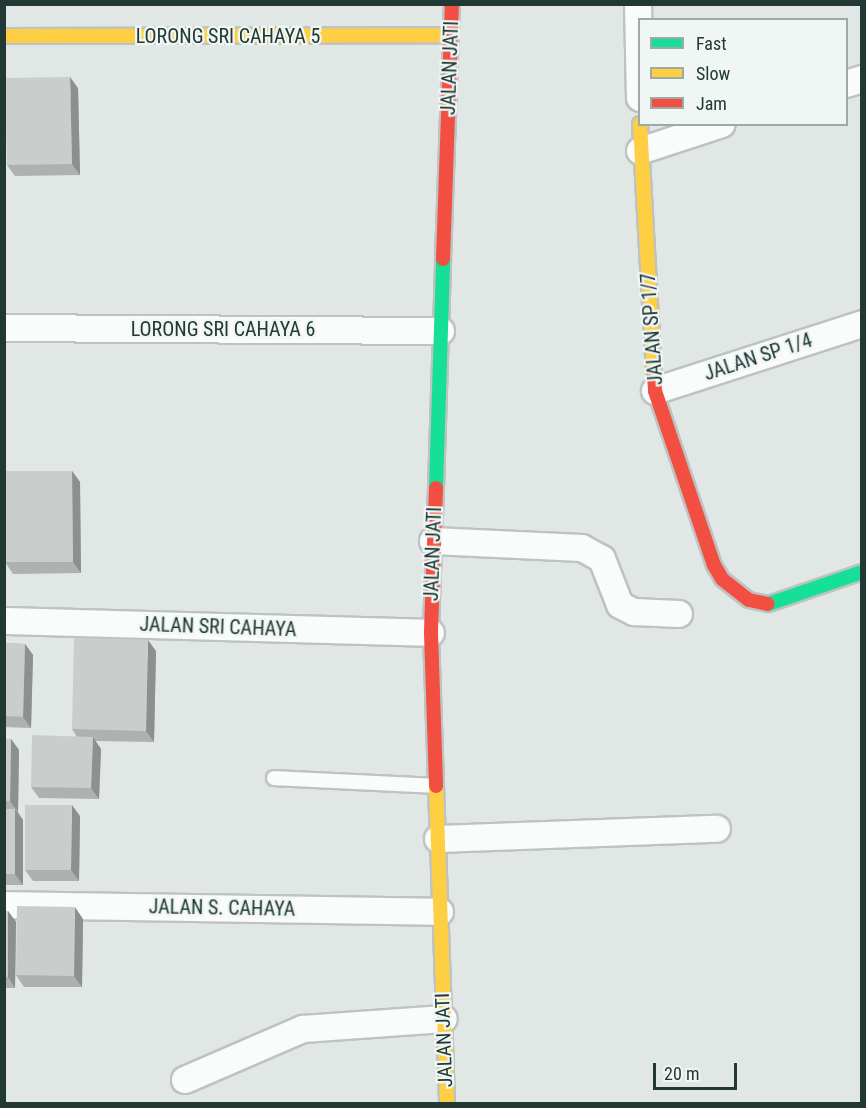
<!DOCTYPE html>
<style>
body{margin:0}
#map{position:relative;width:866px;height:1108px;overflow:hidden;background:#e1e7e5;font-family:"Roboto Condensed",sans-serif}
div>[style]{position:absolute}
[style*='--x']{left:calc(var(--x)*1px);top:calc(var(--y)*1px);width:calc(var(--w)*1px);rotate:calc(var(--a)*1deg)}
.roads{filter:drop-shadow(2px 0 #bec3c2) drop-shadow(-2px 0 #bec3c2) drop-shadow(0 2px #bec3c2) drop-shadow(0 -2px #bec3c2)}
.lane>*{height:14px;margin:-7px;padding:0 7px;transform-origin:7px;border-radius:7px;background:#fafbfb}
.street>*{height:26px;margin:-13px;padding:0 13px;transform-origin:13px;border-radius:13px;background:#fafbfb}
.fast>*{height:14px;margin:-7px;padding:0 7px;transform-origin:7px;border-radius:7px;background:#16e098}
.slow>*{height:14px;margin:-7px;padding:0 7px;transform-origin:7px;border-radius:7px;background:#ffcf43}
.jam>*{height:14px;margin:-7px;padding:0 7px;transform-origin:7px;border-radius:7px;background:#f24e42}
.wall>*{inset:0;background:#adb1af}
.shaded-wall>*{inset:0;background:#8d908f}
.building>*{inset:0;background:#c9cecc}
span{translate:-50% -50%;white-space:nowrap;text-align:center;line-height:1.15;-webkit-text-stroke:4.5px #eff6f4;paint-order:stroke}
.street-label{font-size:20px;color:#213835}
.frame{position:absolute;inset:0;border:6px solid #213835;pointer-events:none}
.legend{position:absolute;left:638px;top:18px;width:210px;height:108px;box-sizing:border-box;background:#eff6f4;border:2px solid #9daaa8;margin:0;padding:8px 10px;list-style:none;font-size:18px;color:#213835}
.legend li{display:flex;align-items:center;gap:12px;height:30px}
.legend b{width:30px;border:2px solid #9daaa8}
.scale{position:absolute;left:653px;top:1063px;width:84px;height:27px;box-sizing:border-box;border:3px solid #213835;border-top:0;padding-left:8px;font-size:18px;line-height:21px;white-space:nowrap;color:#213835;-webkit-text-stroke:4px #eff6f4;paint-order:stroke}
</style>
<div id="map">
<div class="roads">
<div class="lane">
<i style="--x:274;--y:778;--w:162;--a:2.8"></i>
</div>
<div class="street">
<i style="--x:638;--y:4;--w:94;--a:88.8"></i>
<i style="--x:846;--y:84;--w:17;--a:-17"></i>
<i style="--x:640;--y:151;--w:86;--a:-18.2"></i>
<i style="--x:4;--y:328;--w:437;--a:0.4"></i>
<i style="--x:655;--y:391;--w:218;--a:-17.9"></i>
<i style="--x:433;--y:541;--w:149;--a:2.7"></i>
<i style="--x:582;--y:548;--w:23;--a:29"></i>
<i style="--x:602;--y:559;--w:49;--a:68.6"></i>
<i style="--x:620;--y:605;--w:16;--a:27"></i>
<i style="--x:634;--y:612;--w:45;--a:2.5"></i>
<i style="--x:4;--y:621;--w:427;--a:1.6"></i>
<i style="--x:438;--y:839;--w:279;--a:-2.1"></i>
<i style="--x:4;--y:905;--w:436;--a:0.9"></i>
<i style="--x:185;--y:1080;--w:129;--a:-23.4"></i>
<i style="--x:303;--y:1029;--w:141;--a:-4.1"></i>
</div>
<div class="fast">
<i style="--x:436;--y:488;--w:229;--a:-88.2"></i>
<i style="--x:768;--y:604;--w:99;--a:-18.8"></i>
</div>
<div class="slow">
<i style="--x:4;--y:36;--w:447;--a:-0.1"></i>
<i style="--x:640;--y:124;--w:251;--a:86.8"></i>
<i style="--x:436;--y:786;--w:318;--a:88"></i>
</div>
<div class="jam">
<i style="--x:443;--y:259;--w:255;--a:-88"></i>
<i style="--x:654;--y:375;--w:16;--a:86"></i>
<i style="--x:655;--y:391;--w:184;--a:71.3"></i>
<i style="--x:714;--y:565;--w:16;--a:60"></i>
<i style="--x:722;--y:579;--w:34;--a:38"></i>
<i style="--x:749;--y:600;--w:19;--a:12"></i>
<i style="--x:436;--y:488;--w:145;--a:92"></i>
<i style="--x:431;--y:633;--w:153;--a:88.1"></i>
</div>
</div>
<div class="wall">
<i style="clip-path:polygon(78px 88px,80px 175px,15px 176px,7px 165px)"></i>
<i style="clip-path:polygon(72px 471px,80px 482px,81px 573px,13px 574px,5px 562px)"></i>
<i style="clip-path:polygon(4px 643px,25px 644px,33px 655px,31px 728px,4px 727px)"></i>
<i style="clip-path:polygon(156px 651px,154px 742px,95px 741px,101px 749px,99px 799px,39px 798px,31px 787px,77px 737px,72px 729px)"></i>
<i style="clip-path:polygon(4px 739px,11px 739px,19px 750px,18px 812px,23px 820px,23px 885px,4px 885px)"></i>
<i style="clip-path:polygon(80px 816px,79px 881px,33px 881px,25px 870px)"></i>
<i style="clip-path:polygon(4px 911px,8px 911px,16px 922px,15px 988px,4px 988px)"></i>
<i style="clip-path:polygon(83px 919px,82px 987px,24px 987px,16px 975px)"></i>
</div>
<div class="shaded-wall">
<i style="clip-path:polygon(70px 77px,78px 88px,80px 175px,72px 164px)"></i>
<i style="clip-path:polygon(72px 471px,80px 482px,81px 573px,73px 562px)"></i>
<i style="clip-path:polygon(148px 640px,156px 651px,154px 742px,146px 731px)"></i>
<i style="clip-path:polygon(25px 644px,33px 655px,31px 728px,23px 717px)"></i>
<i style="clip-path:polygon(93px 737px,101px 749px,99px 799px,91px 788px)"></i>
<i style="clip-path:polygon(11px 739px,19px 750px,18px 812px,10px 801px)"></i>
<i style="clip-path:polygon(72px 805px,80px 816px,79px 881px,71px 870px)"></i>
<i style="clip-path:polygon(15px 809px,23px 820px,23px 885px,15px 874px)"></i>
<i style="clip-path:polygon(75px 907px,83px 919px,82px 987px,74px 976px)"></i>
<i style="clip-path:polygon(8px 911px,16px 922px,15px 988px,8px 977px)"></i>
</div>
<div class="building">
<i style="clip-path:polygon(70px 77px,72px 164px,7px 165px,5px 78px)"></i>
<i style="clip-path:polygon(4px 471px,72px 471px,73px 562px,5px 562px)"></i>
<i style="clip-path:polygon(74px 638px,148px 640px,146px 731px,72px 729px)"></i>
<i style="clip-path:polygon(4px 643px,25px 644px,23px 717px,4px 716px)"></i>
<i style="clip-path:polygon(32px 735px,93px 737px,91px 788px,31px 787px)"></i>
<i style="clip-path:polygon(4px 739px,11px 739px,10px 801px,4px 801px)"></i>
<i style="clip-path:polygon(25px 805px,72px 805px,71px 870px,25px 870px)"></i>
<i style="clip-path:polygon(4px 809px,15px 809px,15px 874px,4px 874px)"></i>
<i style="clip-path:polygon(17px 906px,75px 907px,74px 976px,16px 975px)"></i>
<i style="clip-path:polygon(4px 911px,8px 911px,8px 977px,4px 977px)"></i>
</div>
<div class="street-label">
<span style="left:228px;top:36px">LORONG SRI CAHAYA 5</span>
<span style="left:450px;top:68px;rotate:-88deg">JALAN JATI</span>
<span style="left:223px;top:329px">LORONG SRI CAHAYA 6</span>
<span style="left:652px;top:329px;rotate:-94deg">JALAN SP 1/7</span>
<span style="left:758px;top:357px;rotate:-18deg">JALAN SP 1/4</span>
<span style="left:433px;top:554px;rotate:-88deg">JALAN JATI</span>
<span style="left:218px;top:627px;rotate:2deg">JALAN SRI CAHAYA</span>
<span style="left:222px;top:908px;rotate:1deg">JALAN S. CAHAYA</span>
<span style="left:444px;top:1040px;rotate:-92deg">JALAN JATI</span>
</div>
<div class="frame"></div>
<ul class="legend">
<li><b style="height:8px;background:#16e098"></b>Fast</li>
<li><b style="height:8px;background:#ffcf43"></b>Slow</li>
<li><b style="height:8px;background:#f24e42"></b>Jam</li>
</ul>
<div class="scale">20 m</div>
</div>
